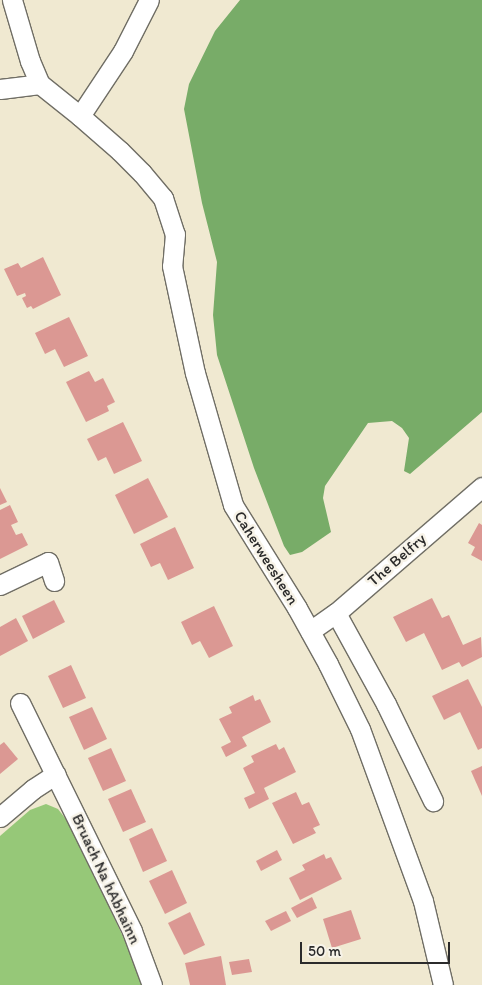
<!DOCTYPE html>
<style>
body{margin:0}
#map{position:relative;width:482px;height:985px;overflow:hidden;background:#f0e9d1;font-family:Itim,sans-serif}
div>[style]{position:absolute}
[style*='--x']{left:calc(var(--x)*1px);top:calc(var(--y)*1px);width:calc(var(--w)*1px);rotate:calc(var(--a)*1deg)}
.green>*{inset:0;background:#96c878}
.forest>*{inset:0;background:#78ac68}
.building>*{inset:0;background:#db9893}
.roads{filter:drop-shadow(1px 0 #706e65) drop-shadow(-1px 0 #706e65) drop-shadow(0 1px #706e65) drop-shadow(0 -1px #706e65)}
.street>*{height:19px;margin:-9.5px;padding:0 9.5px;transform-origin:9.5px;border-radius:9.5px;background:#fff}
span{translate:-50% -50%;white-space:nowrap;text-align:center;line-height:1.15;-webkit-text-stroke:5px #f7f3e8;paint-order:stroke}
.street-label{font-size:16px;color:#2b2b2b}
.scale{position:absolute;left:300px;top:942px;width:150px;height:22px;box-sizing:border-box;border:2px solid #2b2b2b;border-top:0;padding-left:6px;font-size:15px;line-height:18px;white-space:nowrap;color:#2b2b2b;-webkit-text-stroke:4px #f7f3e8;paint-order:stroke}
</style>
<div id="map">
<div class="green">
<i style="clip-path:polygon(46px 804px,58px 809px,72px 827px,133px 958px,142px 985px,0 985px,0 836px,30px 810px)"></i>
</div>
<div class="forest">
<i style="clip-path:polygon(240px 0,482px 0,482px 412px,410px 474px,404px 471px,409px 438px,402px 428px,392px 421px,368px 423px,325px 486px,323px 498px,331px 532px,302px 552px,290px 555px,284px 546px,254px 468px,217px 355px,213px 315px,217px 262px,202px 203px,184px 109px,189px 84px,215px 31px)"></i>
</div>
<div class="building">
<i style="clip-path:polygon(43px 257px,61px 295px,33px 309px,31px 306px,27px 308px,22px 298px,26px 296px,25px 293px,17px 296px,4px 269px,18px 263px,21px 268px)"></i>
<i style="clip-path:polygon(69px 317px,88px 356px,64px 367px,55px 349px,45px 354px,35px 333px)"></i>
<i style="clip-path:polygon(89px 371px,95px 382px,103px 378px,115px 402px,107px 406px,109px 411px,86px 422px,66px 382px)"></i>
<i style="clip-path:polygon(123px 422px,142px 461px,114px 474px,106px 457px,98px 461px,87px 439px)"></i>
<i style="clip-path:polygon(148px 478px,168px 517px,134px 534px,115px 495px)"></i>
<i style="clip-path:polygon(0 488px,7px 502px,0 505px)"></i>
<i style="clip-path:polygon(10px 505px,18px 522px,11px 525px,16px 535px,22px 533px,28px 545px,0 559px,0 510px)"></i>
<i style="clip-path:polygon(479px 523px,482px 525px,482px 561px,471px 555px,475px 547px,468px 543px)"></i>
<i style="clip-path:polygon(175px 527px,194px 568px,168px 580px,160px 563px,151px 567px,140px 544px)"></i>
<i style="clip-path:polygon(432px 598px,442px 618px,449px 615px,463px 645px,481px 637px,482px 657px,462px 667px,459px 662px,442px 670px,424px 633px,406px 642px,393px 617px)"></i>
<i style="clip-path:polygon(54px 600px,65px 622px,33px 639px,22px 616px)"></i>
<i style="clip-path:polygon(214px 606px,233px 646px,209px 658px,200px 641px,192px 645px,181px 622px)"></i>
<i style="clip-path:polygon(16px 618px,28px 641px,0 656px,0 627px)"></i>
<i style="clip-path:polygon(71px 665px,86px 698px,63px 708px,48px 676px)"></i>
<i style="clip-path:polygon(468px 679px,482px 707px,482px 748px,478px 750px,460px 712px,444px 720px,432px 696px)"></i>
<i style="clip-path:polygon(253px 695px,255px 701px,260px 699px,271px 722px,242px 737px,247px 746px,226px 757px,221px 747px,231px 742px,219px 719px,232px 713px,229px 707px)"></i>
<i style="clip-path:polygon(92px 707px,107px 739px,84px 750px,69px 717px)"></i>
<i style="clip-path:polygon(4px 742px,18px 759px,0 774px,0 745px)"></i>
<i style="clip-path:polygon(276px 744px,279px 750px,284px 747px,296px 772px,264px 788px,269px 799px,249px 809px,244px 798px,255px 793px,243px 768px,254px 762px,251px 756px)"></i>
<i style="clip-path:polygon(111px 748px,126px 781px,103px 791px,88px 758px)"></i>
<i style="clip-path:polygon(482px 766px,482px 796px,471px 771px)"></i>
<i style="clip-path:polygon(131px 789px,146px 822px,123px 832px,108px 799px)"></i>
<i style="clip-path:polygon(296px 792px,302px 805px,309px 802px,320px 825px,313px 828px,316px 833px,293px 844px,272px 803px)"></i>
<i style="clip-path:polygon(152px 828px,167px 861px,143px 872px,129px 839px)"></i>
<i style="clip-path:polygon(277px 850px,282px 860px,261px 871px,256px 861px)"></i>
<i style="clip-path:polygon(324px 854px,326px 859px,331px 857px,342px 879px,300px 900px,289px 878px,305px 870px,302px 865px)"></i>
<i style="clip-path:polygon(172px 870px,187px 903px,165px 914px,149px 881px)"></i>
<i style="clip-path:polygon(312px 897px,317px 908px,297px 918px,291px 908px)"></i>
<i style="clip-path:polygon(351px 910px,361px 939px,332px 948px,323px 919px)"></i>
<i style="clip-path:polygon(286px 911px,291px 921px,271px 931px,265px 921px)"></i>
<i style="clip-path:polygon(190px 912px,205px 945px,184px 955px,168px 923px)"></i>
<i style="clip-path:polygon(221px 956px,226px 985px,190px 985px,185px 963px)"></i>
<i style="clip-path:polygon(249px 959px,252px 972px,232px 975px,229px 962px)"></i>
</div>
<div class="roads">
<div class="street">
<i style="--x:12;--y:0;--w:64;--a:73.6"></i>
<i style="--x:30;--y:61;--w:25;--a:67"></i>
<i style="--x:40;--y:84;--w:51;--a:38.7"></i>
<i style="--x:80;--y:116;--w:53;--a:41.2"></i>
<i style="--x:120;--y:151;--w:31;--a:45"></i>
<i style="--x:142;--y:173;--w:33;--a:50"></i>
<i style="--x:163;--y:198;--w:38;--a:72"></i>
<i style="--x:175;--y:234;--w:32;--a:95"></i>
<i style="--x:172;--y:266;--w:109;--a:77.9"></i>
<i style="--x:195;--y:373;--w:137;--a:73.9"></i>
<i style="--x:233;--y:505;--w:121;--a:58.1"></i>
<i style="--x:297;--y:608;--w:64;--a:61"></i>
<i style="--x:328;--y:664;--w:72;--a:63.8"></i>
<i style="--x:360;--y:729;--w:183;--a:69.9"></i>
<i style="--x:423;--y:901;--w:86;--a:76.6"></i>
<i style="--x:0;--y:89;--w:40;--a:-7.1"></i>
<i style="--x:80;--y:116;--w:78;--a:-56.5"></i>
<i style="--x:123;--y:51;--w:57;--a:-63"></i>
<i style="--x:0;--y:585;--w:53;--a:-25.6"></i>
<i style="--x:48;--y:562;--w:20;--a:72"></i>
<i style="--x:336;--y:613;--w:104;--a:61.2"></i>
<i style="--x:386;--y:704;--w:108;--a:64.1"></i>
<i style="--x:310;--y:631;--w:32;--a:-35"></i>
<i style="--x:336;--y:613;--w:193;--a:-40.8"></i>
<i style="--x:20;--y:703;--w:254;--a:63.8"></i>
<i style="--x:132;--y:931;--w:58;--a:69.7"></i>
<i style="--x:0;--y:817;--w:43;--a:-40.3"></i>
<i style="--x:33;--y:789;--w:27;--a:-33"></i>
</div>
</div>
<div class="street-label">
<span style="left:266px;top:558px;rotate:58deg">Caherweesheen</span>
<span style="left:397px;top:560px;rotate:-41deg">The Belfry</span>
<span style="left:106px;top:879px;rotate:65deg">Bruach Na hAbhainn</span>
</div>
<div class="scale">50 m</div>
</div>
